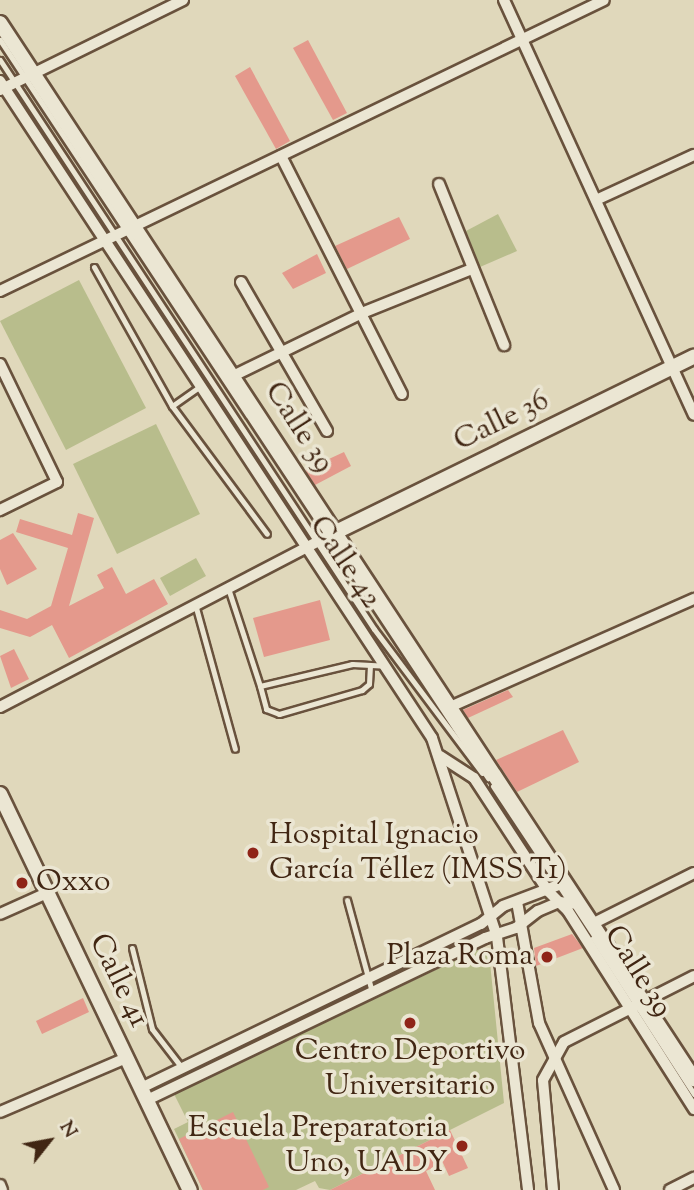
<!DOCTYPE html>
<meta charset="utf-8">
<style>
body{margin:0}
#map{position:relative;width:694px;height:1190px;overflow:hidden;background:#e0d8bb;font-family:"Sorts Mill Goudy",serif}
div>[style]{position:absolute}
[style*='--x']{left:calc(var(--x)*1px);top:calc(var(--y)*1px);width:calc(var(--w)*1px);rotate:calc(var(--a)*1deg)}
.green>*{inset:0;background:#b8bd8c}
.building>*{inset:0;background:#e4998c}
.roads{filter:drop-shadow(2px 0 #69523d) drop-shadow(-2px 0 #69523d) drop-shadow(0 2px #69523d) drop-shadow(0 -2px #69523d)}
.lane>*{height:5px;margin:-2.5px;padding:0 2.5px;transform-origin:2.5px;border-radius:2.5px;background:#ebe6d3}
.street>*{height:10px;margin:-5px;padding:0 5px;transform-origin:5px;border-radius:5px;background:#ebe6d3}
.secondary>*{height:14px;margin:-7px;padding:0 7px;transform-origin:7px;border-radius:7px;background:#ebe6d3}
.dots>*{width:19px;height:19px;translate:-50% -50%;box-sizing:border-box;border:4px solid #ebe6d3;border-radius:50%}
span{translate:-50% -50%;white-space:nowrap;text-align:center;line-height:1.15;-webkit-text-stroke:7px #ebe6d3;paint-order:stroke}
.street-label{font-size:30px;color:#412613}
.poi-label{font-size:30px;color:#412613}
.left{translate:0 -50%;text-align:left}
.right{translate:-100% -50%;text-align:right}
.north{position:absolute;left:14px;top:1106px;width:70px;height:70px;-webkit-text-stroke:5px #ebe6d3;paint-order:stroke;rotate:59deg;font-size:19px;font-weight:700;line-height:28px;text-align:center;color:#412613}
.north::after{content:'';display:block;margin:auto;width:24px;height:32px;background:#412613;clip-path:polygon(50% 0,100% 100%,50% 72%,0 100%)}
</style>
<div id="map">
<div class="green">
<i style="clip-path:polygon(498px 214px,517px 251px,480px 267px,466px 231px)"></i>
<i style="clip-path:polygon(79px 280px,146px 408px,66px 450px,0 321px)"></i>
<i style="clip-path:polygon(156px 424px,200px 514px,117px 554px,73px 464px)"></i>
<i style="clip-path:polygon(196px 558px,206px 576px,170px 596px,160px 578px)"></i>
<i style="clip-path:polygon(482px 948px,489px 952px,504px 1103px,330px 1190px,319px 1188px,315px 1181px,296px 1190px,203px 1190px,174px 1129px,188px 1122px,174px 1094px)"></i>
</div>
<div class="building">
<i style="clip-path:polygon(308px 40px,347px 113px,333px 120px,293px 48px)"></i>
<i style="clip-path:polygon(250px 67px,290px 141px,276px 149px,235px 76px)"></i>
<i style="clip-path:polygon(399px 217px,410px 239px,347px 269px,335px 246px)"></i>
<i style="clip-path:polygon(317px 254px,326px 273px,293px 289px,282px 273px)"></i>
<i style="clip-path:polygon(344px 452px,351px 466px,315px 485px,305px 470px)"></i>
<i style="clip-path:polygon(78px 513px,94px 518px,69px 606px,104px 588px,97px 575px,112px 567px,126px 594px,154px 579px,168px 604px,69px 658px,52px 625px,30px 637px,0 628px,0 610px,27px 619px,51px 606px,68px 548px,16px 532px,20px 519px,72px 535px)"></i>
<i style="clip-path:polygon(13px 533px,37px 569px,7px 585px,0 569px,0 540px)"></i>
<i style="clip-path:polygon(320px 600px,330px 640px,264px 657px,253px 618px)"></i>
<i style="clip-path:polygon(14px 649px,29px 679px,11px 688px,0 656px)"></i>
<i style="clip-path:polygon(508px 690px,513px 697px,468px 718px,463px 710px)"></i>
<i style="clip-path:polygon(563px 730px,579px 762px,517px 792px,496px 760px)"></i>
<i style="clip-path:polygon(572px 934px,583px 948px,536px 966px,534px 948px)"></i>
<i style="clip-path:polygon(83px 998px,89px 1012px,42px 1034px,36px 1021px)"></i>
<i style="clip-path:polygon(233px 1112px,269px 1187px,263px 1190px,203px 1190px,179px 1139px)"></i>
<i style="clip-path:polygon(450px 1130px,468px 1168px,449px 1176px,443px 1163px,426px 1171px,435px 1190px,330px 1190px)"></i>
</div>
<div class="roads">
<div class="lane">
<i style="--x:0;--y:40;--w:885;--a:56.53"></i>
<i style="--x:0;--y:60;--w:681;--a:56.68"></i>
<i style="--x:374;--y:629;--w:180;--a:53.1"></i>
<i style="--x:94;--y:267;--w:159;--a:60.7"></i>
<i style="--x:172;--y:406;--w:159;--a:53.4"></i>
<i style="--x:172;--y:406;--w:33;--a:-35"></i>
<i style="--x:228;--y:588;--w:103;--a:71.9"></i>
<i style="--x:260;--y:686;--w:95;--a:-13.4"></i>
<i style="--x:352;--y:664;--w:33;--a:3"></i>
<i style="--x:195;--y:604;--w:150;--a:74.6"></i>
<i style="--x:260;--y:686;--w:24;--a:75"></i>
<i style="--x:266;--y:709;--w:14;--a:21"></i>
<i style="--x:279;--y:714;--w:86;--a:-16.1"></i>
<i style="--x:362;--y:690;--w:9;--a:-41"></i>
<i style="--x:369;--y:684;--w:18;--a:-87"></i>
<i style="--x:493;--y:786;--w:134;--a:56.5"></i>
<i style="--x:347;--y:900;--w:95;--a:74.8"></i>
<i style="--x:593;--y:938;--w:186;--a:57.1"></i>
<i style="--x:132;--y:948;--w:83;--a:76.1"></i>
<i style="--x:152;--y:1029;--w:49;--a:52.4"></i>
</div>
<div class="street">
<i style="--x:504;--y:0;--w:456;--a:65.4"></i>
<i style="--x:0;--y:81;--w:786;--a:56.67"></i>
<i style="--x:432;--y:738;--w:209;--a:71.9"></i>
<i style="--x:497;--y:937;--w:255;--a:83"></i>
<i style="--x:0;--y:90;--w:204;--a:-26.2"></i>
<i style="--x:281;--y:156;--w:267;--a:63.1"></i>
<i style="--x:439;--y:184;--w:174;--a:68"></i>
<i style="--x:596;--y:200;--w:108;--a:-24.7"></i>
<i style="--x:241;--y:282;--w:172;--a:60"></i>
<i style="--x:0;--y:291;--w:670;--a:-25.72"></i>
<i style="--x:0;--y:364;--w:131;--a:64.2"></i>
<i style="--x:57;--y:482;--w:64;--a:153.8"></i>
<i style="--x:233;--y:376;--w:144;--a:-26"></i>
<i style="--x:362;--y:313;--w:118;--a:-21.8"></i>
<i style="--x:0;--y:707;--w:377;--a:-27.5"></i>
<i style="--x:450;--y:707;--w:267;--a:-23.9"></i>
<i style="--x:440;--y:756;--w:40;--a:32.9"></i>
<i style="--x:474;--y:778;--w:135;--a:56.8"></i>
<i style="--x:548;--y:891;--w:28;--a:45"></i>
<i style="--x:568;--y:911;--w:235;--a:57.5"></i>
<i style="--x:517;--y:902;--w:123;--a:79.7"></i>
<i style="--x:539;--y:1023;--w:183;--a:65.8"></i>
<i style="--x:0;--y:914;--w:51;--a:-24.1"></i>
<i style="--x:592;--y:924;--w:114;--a:-26.6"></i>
<i style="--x:141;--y:1088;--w:377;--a:-25.8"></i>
<i style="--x:481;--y:924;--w:28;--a:-39"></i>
<i style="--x:503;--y:906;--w:65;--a:-20.7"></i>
<i style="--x:147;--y:1100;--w:375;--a:-25.6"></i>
<i style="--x:485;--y:938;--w:33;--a:-18"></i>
<i style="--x:516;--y:928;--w:28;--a:-38"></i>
<i style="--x:538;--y:911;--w:23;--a:-23"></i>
<i style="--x:559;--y:902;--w:20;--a:6"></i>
<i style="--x:0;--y:1112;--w:137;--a:-23.2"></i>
<i style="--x:0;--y:1185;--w:5;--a:68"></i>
<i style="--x:553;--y:1190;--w:110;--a:-95.2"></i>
<i style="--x:543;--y:1080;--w:43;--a:-61.1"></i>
<i style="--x:564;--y:1042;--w:146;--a:-26.9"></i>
<i style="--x:670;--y:1190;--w:27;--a:-27"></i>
</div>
<div class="secondary">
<i style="--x:0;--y:23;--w:1264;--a:56.69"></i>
<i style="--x:334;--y:533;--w:401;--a:-26.1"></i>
<i style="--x:0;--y:794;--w:439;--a:64.4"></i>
</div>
</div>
<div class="dots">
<i style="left:253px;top:853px;background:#8f2418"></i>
<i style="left:22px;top:883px;background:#8f2418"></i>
<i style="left:547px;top:957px;background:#8f2418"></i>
<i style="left:410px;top:1023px;background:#8f2418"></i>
<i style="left:462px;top:1146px;background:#8f2418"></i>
</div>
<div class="street-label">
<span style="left:502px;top:422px;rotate:-26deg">Calle 36</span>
<span style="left:298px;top:428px;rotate:57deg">Calle 39</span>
<span style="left:344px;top:563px;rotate:56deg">Calle 42</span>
<span style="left:637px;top:972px;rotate:58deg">Calle 39</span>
<span style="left:118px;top:981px;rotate:64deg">Calle 41</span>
</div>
<div class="poi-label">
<span class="left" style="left:269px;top:853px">Hospital Ignacio<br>García Téllez (IMSS T1)</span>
<span class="left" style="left:36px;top:883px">Oxxo</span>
<span class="right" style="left:533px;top:957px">Plaza Roma</span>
<span style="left:410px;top:1069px">Centro Deportivo<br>Universitario</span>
<span class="right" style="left:448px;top:1146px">Escuela Preparatoria<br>Uno, UADY</span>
</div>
<div class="north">N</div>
</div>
